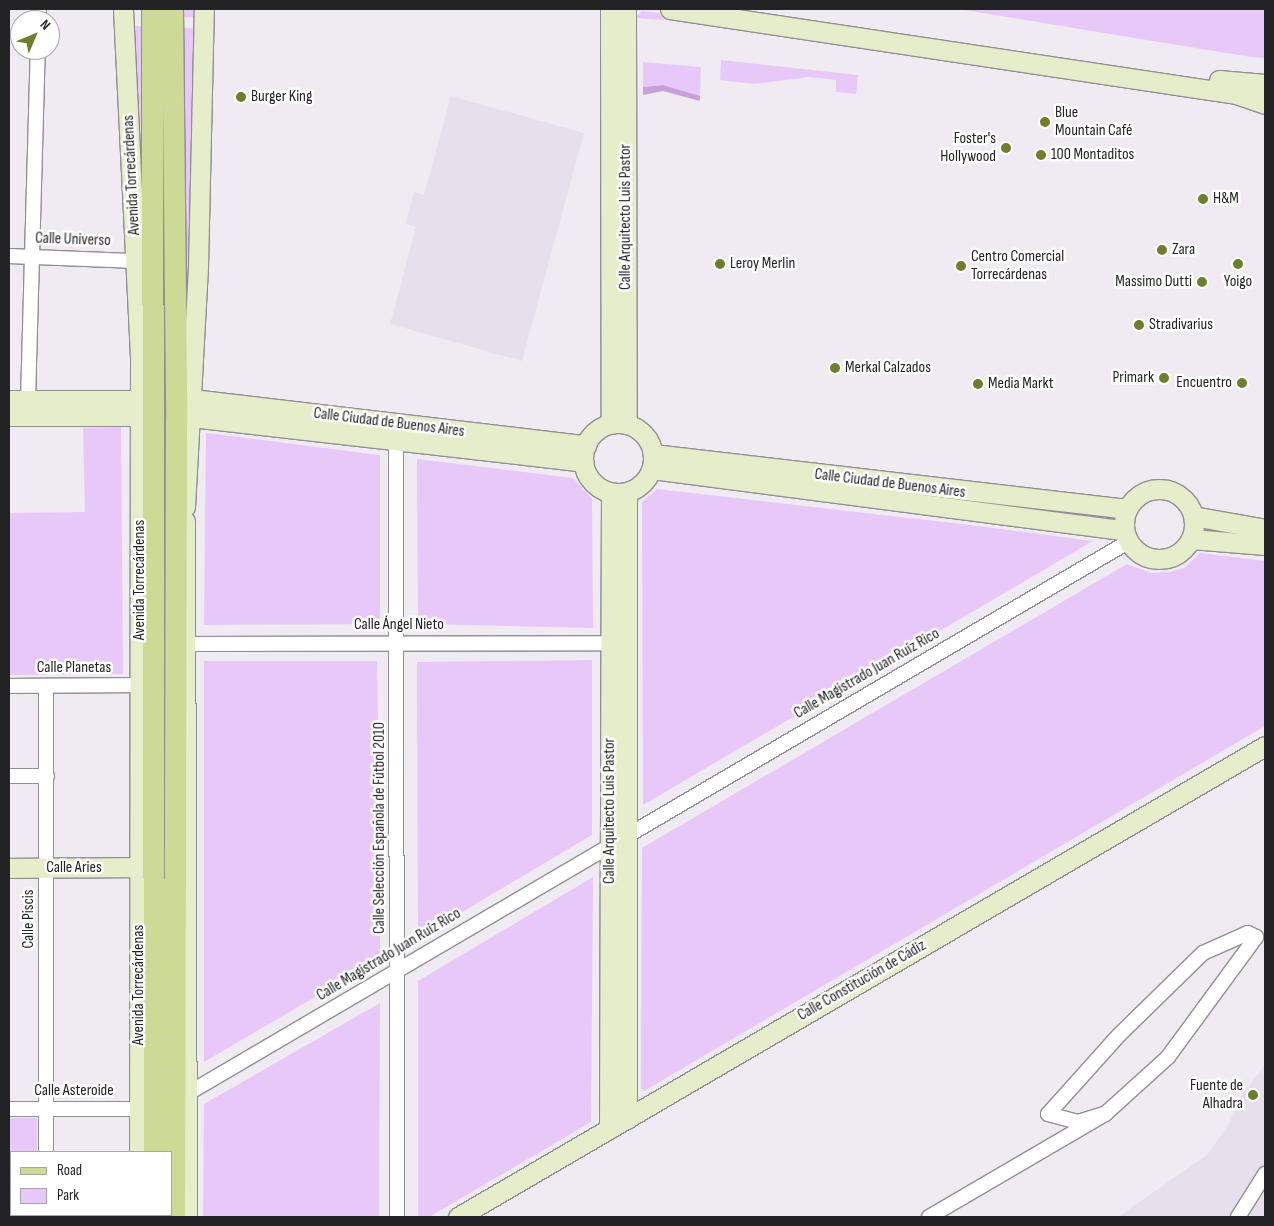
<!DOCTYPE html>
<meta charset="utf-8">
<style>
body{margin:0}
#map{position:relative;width:1274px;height:1226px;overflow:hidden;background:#f0ebf2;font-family:"Sofia Sans Condensed",sans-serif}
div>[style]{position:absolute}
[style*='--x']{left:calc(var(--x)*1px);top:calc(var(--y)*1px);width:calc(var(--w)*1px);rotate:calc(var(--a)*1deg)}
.built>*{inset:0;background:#e8dfed}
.green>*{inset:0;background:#e8c7f9}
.water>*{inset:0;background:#c8a1dc}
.roads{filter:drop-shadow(1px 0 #938e95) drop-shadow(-1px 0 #938e95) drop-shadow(0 1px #938e95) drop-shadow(0 -1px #938e95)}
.street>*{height:14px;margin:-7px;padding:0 7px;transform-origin:7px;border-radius:7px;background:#fff}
.secondary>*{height:19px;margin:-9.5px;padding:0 9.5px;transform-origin:9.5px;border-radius:9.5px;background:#e6edca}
.secondary>.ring{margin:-9.5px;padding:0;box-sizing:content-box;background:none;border:19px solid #e6edca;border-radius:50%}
.primary>*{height:21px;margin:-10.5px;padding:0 10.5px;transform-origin:10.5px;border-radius:10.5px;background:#cdda95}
.dots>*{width:14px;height:14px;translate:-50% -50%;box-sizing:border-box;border:2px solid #fff;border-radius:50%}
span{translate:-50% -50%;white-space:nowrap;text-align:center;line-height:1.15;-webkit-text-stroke:5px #fff;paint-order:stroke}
.poi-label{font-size:16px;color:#232224}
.left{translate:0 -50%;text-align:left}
.right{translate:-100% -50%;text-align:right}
.street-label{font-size:16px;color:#232224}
.frame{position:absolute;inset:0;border:10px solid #232224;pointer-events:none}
.legend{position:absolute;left:10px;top:1151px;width:162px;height:65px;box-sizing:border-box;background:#fff;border:1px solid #a7a7a7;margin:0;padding:6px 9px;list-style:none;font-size:15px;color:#232224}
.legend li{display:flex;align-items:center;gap:10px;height:25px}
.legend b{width:25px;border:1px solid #a7a7a7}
.north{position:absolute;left:10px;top:10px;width:50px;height:50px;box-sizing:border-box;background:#fff;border:1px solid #a7a7a7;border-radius:50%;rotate:45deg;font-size:14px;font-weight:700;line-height:20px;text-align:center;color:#232224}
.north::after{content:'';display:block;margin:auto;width:18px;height:22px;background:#6d7e2c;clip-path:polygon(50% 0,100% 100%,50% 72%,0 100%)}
</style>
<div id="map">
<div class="built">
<i style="clip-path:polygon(451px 96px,584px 133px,522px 361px,390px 324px,416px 227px,405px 224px,414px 192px,424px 195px)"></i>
<i style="clip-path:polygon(1265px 1065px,1265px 1217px,1118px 1217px,1208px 1154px,1230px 1122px,1237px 1101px)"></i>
</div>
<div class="green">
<i style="clip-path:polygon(178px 9px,197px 9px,197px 17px,178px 17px)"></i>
<i style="clip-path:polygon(958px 9px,1265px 9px,1265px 58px,1251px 57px)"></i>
<i style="clip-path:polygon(642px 11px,659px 13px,664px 20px,635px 18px)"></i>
<i style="clip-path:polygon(129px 26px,145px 26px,147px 361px)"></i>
<i style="clip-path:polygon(178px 27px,197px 29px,186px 412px)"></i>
<i style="clip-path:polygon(721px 60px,858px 75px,856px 94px,836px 92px,836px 80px,810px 77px,754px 84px,720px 80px)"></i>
<i style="clip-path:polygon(643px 62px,701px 67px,700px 96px,663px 85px,643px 87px)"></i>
<i style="clip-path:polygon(121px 427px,123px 674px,9px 675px,9px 513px,85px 512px,83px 428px)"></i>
<i style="clip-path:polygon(206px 433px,380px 455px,380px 624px,204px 625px)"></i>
<i style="clip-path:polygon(417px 459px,573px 478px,592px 499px,593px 628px,418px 624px)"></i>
<i style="clip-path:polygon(657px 489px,961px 524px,1093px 541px,643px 805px,642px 502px)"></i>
<i style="clip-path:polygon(1200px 553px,1265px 561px,1265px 726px,644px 1091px,641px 1088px,642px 848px,1127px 564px,1151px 573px,1170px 572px,1184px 568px)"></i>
<i style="clip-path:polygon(592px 660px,592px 835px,418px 938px,417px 662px)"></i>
<i style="clip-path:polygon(204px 661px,377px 661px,380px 836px,380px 959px,204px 1062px)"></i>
<i style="clip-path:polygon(593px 877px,591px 1122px,429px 1217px,418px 1217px,418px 981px)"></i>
<i style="clip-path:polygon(380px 1003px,379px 1217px,203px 1217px,204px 1104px)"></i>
<i style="clip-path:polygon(9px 1118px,37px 1118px,37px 1152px,11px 1152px,11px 1215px,37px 1217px,9px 1217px)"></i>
</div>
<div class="water">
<i style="clip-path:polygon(663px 85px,700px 96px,700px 101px,663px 91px,643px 95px,643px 87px)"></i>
</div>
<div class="roads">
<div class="street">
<i style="--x:39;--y:20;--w:11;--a:-90"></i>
<i style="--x:9;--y:256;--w:127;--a:2.3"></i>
<i style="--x:28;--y:400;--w:350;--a:-88.4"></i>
<i style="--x:396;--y:440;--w:777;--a:89.93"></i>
<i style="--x:188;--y:644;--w:421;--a:-0.1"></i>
<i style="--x:9;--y:686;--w:130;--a:-0.4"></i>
<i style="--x:9;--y:776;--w:38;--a:0"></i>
<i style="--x:625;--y:837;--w:583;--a:-30.39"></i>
<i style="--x:187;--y:1094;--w:489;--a:-30.4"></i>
<i style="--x:9;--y:1109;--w:130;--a:0"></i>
<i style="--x:46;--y:1152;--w:466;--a:-90"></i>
<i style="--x:46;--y:1215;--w:2;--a:90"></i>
<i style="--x:929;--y:1217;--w:204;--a:-30.3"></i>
<i style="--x:1105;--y:1114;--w:85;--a:-42.1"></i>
<i style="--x:1168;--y:1057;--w:149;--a:-53.7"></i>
<i style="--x:1256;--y:937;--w:9;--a:-153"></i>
<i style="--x:1248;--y:933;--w:49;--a:156"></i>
<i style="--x:1203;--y:953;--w:117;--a:135.7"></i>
<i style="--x:1119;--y:1035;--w:106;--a:131.9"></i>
<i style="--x:1048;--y:1114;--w:31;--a:15"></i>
<i style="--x:1078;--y:1122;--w:28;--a:-17"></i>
<i style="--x:1238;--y:1217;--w:51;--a:-57.9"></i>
</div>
<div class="secondary">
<i style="--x:123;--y:9;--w:352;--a:87.2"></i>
<i style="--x:140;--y:361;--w:791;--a:90.07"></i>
<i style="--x:610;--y:9;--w:415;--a:89.9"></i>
<i style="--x:626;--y:9;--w:415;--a:89.9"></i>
<i style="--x:670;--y:9;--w:572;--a:8.54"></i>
<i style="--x:1236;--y:94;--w:31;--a:19"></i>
<i style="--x:1219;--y:80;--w:46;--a:5"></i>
<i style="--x:192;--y:399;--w:397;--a:6.7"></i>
<i style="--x:9;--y:400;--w:131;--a:0"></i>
<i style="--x:9;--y:416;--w:131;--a:0"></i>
<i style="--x:191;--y:417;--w:395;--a:6.5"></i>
<i class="ring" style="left:583px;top:423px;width:51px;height:51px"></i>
<i style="--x:653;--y:454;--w:477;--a:6.6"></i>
<i style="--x:652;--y:469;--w:476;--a:7.4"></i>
<i class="ring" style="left:1124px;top:489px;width:51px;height:51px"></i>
<i style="--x:627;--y:493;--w:626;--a:90"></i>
<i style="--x:185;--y:507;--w:240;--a:-86.9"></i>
<i style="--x:198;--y:267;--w:258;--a:-88.7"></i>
<i style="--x:1193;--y:516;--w:73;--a:10.2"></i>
<i style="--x:185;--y:521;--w:696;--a:89.84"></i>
<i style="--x:1191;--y:539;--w:74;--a:4.6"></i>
<i style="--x:9;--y:868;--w:130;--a:-0.4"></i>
<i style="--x:609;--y:1129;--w:636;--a:-89.82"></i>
<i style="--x:139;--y:1217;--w:2;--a:-90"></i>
<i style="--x:458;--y:1217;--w:934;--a:-30.27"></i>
</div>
<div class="primary">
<i style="--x:152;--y:9;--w:1143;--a:89.9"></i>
<i style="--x:172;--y:9;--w:412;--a:89.4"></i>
<i style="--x:176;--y:421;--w:796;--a:90.14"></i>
<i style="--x:154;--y:1215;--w:2;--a:90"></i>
</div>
</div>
<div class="dots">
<i style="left:241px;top:97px;background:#6d7e2c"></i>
<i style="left:1045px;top:122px;background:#6d7e2c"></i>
<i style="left:1006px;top:148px;background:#6d7e2c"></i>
<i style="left:1041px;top:155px;background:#6d7e2c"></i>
<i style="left:1203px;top:199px;background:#6d7e2c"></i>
<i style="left:1162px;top:250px;background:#6d7e2c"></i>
<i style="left:720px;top:264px;background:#6d7e2c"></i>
<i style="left:1238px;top:264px;background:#6d7e2c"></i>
<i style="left:961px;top:266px;background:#6d7e2c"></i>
<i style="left:1202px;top:282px;background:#6d7e2c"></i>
<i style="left:1139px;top:325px;background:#6d7e2c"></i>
<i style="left:835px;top:368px;background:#6d7e2c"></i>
<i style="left:1164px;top:378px;background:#6d7e2c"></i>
<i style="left:1242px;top:383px;background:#6d7e2c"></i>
<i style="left:978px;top:384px;background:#6d7e2c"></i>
<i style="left:1253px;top:1095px;background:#6d7e2c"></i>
</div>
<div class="poi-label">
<span class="left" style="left:251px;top:97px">Burger King</span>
<span class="left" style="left:1055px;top:122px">Blue<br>Mountain Café</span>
<span class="right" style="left:996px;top:148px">Foster's<br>Hollywood</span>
<span class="left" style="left:1051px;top:155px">100 Montaditos</span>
<span class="left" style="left:1213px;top:199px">H&amp;M</span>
<span class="left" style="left:1172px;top:250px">Zara</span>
<span class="left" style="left:971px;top:266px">Centro Comercial<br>Torrecárdenas</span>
<span class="left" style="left:730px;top:264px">Leroy Merlin</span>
<span class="right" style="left:1192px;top:282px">Massimo Dutti</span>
<span style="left:1238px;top:282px">Yoigo</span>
<span class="left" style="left:1149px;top:325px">Stradivarius</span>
<span class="left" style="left:845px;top:368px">Merkal Calzados</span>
<span class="right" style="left:1154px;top:378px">Primark</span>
<span class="right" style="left:1232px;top:383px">Encuentro</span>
<span class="left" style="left:988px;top:384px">Media Markt</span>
<span class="right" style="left:1243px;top:1095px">Fuente de<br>Alhadra</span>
</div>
<div class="street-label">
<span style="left:132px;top:175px;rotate:-93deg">Avenida Torrecárdenas</span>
<span style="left:626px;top:217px;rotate:-90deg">Calle Arquitecto Luis Pastor</span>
<span style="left:73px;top:240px;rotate:2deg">Calle Universo</span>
<span style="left:389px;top:423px;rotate:7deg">Calle Ciudad de Buenos Aires</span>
<span style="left:890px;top:484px;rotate:7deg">Calle Ciudad de Buenos Aires</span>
<span style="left:140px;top:580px;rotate:-90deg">Avenida Torrecárdenas</span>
<span style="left:399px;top:625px">Calle Ángel Nieto</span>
<span style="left:74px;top:668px">Calle Planetas</span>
<span style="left:867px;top:674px;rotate:-30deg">Calle Magistrado Juan Ruíz Rico</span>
<span style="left:610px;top:811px;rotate:-90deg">Calle Arquitecto Luis Pastor</span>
<span style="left:380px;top:828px;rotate:-90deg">Calle Selección Española de Fútbol 2010</span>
<span style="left:74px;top:868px">Calle Aries</span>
<span style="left:29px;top:919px;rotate:-90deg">Calle Piscis</span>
<span style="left:389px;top:955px;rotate:-31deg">Calle Magistrado Juan Ruíz Rico</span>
<span style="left:862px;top:981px;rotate:-30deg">Calle Constitución de Cádiz</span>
<span style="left:139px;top:985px;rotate:-90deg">Avenida Torrecárdenas</span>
<span style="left:74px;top:1091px">Calle Asteroide</span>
</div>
<div class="frame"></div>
<ul class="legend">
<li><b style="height:6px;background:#cdda95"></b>Road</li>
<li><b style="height:14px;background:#e8c7f9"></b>Park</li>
</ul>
<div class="north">N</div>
</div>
